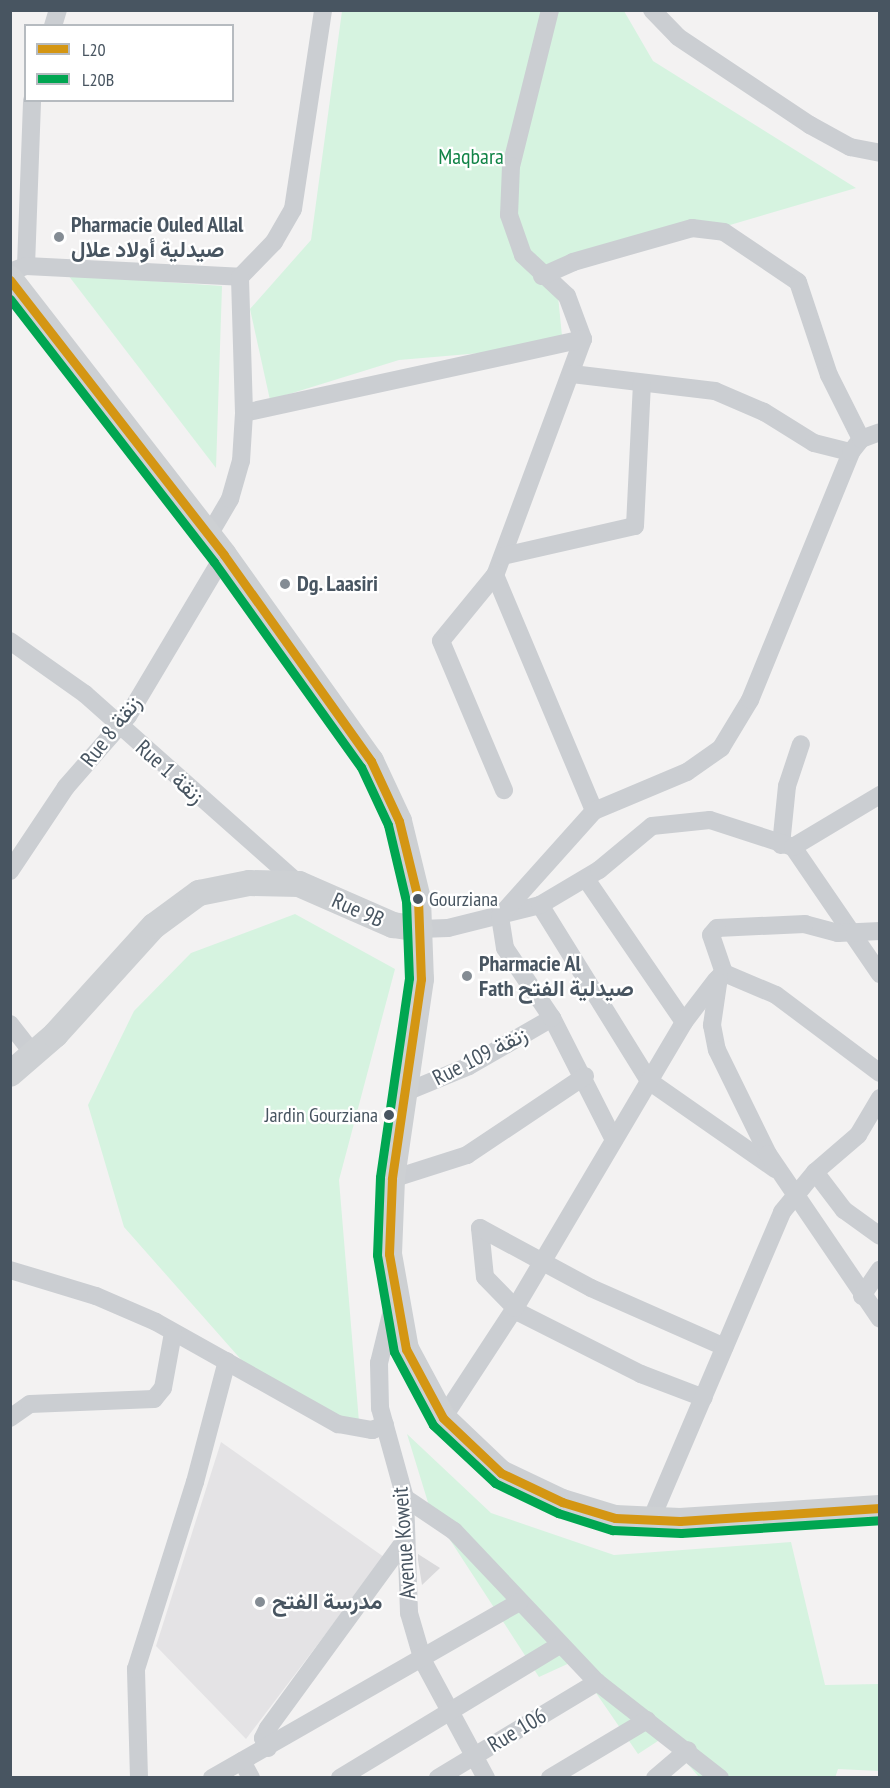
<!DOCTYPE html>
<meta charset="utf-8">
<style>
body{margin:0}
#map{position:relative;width:890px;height:1788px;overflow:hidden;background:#f3f2f2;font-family:"PT Sans Narrow",Vazirmatn,sans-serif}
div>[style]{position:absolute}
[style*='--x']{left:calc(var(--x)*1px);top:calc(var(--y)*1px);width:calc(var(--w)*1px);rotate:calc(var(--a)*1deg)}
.education>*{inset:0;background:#e4e3e5}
.green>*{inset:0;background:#d6f3e0}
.building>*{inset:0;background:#d9d9db}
.street>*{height:18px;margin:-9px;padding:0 9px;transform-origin:9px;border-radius:9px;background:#cbced2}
.secondary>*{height:26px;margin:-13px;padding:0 13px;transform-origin:13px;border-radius:13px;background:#cdd0d3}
.bus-1>*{height:9px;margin:-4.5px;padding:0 4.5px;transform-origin:4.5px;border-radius:4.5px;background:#d49613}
.bus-2>*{height:9px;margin:-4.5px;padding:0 4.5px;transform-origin:4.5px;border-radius:4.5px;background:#00a651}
.dots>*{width:16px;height:16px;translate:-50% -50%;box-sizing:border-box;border:3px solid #fff;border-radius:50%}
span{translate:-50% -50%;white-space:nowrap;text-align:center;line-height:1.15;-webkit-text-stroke:4.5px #fff;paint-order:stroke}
.bus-label{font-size:20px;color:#485561}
.left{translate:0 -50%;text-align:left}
.right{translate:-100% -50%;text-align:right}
.park-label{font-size:22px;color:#118447}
.poi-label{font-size:22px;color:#485561;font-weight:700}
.street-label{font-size:22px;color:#485561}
.frame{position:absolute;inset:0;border:12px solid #485561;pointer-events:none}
.legend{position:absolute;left:24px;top:24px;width:210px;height:78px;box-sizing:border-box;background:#fff;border:2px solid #b6bbc0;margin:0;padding:8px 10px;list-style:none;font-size:18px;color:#485561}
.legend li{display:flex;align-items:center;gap:12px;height:30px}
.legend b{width:30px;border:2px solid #b6bbc0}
</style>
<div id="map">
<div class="education">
<i style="clip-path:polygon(221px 1442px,384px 1557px,246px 1739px,156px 1646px)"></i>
</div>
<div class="green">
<i style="clip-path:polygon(342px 11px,624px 11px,653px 61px,856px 188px,556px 276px,563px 346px,399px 360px,270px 400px,250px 309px,311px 240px)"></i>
<i style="clip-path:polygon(68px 275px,222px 286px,216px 468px)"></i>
<i style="clip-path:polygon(295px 914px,395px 969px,339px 1180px,359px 1422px,274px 1397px,124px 1227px,88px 1105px,134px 1011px,191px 953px)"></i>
<i style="clip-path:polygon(407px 1434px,491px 1513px,614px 1555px,791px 1542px,825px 1685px,879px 1684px,879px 1771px,838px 1769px,835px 1778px,699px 1777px,664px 1737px,638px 1754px,574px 1661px,539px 1677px,430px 1509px)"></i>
</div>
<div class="building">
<i style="clip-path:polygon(418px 1554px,440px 1568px,422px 1585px,418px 1560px)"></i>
</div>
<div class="street">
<i style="--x:550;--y:10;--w:161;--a:104"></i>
<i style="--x:511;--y:166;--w:49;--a:92.3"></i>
<i style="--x:509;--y:215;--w:42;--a:70.7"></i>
<i style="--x:523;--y:255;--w:60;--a:43"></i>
<i style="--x:567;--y:296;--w:46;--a:69.6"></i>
<i style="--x:583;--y:339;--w:252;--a:110.4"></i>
<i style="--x:495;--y:575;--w:256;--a:67.2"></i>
<i style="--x:652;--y:10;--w:37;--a:46"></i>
<i style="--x:678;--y:37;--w:159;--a:33.7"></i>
<i style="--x:810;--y:125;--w:46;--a:28.8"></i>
<i style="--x:850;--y:147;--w:31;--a:11"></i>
<i style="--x:53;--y:26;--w:17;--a:-73"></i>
<i style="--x:26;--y:266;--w:166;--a:-87.9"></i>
<i style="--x:10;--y:272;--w:17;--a:-21"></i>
<i style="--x:26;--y:266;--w:214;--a:2.9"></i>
<i style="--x:240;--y:277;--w:49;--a:-45.8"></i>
<i style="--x:274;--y:242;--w:38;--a:-60"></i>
<i style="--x:293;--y:209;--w:201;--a:-81.4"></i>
<i style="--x:542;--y:276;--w:34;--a:-24"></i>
<i style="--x:573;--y:262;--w:124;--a:-15.9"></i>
<i style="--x:692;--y:228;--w:32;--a:7"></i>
<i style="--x:724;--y:232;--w:89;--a:34"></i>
<i style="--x:798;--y:282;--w:98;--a:71.6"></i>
<i style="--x:829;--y:375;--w:72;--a:63.4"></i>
<i style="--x:572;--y:374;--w:144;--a:6.8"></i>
<i style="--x:715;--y:391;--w:53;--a:23.2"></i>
<i style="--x:764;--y:412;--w:59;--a:31.8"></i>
<i style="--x:814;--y:443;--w:38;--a:14"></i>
<i style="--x:244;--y:413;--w:347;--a:-12.3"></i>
<i style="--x:209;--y:535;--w:42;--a:-59.7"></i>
<i style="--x:230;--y:499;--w:40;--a:-74"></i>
<i style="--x:241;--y:461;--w:48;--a:-86.4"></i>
<i style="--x:244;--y:413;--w:136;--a:-91.7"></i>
<i style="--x:503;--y:556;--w:135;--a:-12.8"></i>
<i style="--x:635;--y:526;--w:143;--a:-87.2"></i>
<i style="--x:495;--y:575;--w:85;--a:129.3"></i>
<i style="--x:441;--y:641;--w:162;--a:67.1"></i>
<i style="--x:10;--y:641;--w:92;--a:35.2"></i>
<i style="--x:85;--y:694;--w:286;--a:41.6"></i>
<i style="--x:781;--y:845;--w:59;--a:-84.2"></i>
<i style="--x:787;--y:786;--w:44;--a:-71.6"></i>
<i style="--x:793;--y:847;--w:154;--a:55.6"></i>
<i style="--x:10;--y:871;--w:101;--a:-56.3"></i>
<i style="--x:66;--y:787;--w:94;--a:-48.9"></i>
<i style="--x:128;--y:716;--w:187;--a:-59.2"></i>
<i style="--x:586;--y:879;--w:173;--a:55.6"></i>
<i style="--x:540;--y:905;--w:207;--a:58.2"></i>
<i style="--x:649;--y:1081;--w:154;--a:34.9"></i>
<i style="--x:420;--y:929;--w:28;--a:-2"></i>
<i style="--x:448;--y:928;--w:95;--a:-14"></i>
<i style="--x:540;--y:905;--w:69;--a:-30.7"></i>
<i style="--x:599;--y:870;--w:69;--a:-39.7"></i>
<i style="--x:652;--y:826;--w:58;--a:-5.9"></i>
<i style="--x:710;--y:820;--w:87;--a:18"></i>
<i style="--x:793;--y:847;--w:101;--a:-30.9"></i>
<i style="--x:880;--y:931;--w:42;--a:177.3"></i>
<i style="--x:838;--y:933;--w:34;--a:-165"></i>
<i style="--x:805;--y:924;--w:88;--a:177.4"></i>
<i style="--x:717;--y:928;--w:9;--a:131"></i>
<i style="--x:711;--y:935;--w:40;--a:71.1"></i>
<i style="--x:724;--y:973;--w:56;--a:22.9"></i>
<i style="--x:776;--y:995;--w:130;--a:36.9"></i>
<i style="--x:719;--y:977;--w:49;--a:98.3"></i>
<i style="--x:712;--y:1025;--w:25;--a:79"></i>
<i style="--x:717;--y:1050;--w:116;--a:63.9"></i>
<i style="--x:768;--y:1154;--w:199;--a:55.8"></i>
<i style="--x:10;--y:1024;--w:39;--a:52"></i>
<i style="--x:406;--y:1092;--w:68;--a:-22.4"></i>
<i style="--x:469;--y:1066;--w:96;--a:-30"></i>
<i style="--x:614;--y:1140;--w:137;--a:-116.9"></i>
<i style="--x:552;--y:1018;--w:84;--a:-123.9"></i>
<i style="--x:505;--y:948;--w:32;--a:-99"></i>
<i style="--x:500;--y:916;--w:141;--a:-48.2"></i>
<i style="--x:594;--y:811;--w:101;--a:-22.8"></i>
<i style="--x:687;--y:772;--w:42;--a:-35.2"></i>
<i style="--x:721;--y:748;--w:56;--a:-58.9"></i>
<i style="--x:750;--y:700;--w:268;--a:-67.8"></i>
<i style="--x:851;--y:452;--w:16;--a:-52"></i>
<i style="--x:861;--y:439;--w:20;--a:-20"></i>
<i style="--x:815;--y:1172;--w:48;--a:52.7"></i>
<i style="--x:844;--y:1210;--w:44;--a:35.8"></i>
<i style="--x:392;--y:1179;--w:79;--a:-17.7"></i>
<i style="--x:467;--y:1155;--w:142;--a:-33.8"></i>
<i style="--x:480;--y:1228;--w:49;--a:84.2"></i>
<i style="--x:485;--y:1277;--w:50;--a:45.8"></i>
<i style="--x:520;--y:1313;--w:136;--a:26.8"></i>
<i style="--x:641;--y:1374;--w:67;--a:20.9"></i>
<i style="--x:480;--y:1228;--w:126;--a:28.4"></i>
<i style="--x:591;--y:1288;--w:146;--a:23.8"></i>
<i style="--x:10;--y:1270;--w:90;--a:16.8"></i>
<i style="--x:96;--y:1296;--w:65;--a:23.4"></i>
<i style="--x:156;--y:1322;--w:209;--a:29.3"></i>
<i style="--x:338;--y:1424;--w:35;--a:10"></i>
<i style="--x:372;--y:1430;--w:14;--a:-21"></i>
<i style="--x:862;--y:1296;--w:32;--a:-56"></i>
<i style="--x:394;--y:1302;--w:63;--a:103.8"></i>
<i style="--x:379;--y:1363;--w:45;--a:88.7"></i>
<i style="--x:380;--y:1408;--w:93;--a:74.5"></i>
<i style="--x:405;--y:1498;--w:115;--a:88"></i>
<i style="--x:409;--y:1613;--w:50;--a:73.7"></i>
<i style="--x:423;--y:1661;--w:133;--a:61.7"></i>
<i style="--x:10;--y:1418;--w:24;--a:-35"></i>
<i style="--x:30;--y:1404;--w:124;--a:-2.3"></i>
<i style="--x:154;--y:1399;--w:14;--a:-51"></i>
<i style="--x:163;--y:1388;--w:56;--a:-79.7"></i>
<i style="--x:443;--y:1418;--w:131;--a:-56.8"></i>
<i style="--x:515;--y:1308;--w:332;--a:-59.4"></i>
<i style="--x:684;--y:1022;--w:53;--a:-52.7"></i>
<i style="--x:405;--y:1498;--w:59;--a:34"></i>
<i style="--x:454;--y:1531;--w:208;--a:46.6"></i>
<i style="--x:597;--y:1682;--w:156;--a:38"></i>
<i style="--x:650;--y:1522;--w:337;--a:-66.9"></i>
<i style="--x:782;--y:1212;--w:52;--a:-50.5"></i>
<i style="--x:815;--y:1172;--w:57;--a:-40.7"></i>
<i style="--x:858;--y:1135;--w:43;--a:-59.3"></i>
<i style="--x:268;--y:1748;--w:11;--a:-117"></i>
<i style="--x:263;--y:1738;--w:11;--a:-63"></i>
<i style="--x:268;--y:1728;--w:234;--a:-53.9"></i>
<i style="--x:242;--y:1761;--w:19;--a:62"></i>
<i style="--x:139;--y:1778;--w:109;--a:-91.6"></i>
<i style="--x:136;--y:1669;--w:196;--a:-72.5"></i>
<i style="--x:195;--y:1482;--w:125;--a:-75.2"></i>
<i style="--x:212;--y:1778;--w:354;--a:-29.8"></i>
<i style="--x:340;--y:1778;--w:257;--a:-31.2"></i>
<i style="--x:438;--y:1778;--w:186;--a:-31.1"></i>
<i style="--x:550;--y:1778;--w:113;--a:-30.9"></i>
<i style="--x:655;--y:1778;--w:43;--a:-40.3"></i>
</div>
<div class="secondary">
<i style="--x:10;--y:279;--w:349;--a:52.2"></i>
<i style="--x:224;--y:555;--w:253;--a:54.5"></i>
<i style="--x:371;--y:761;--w:66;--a:65"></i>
<i style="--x:399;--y:821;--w:80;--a:76.3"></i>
<i style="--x:418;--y:899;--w:80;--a:87.9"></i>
<i style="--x:421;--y:979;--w:202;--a:98.3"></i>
<i style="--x:392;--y:1179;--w:75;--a:92.3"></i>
<i style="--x:389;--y:1254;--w:97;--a:79.9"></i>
<i style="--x:406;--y:1349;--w:78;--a:61.8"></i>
<i style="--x:443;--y:1418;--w:80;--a:43.5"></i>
<i style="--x:501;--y:1473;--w:68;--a:25.4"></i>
<i style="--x:562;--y:1502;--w:55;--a:16.8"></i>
<i style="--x:615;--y:1518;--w:65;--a:2.6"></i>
<i style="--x:680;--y:1521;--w:200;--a:-3.7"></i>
<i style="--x:10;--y:1074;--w:60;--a:-40.9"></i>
<i style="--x:55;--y:1035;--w:147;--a:-47.8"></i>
<i style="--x:154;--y:926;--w:56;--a:-36.3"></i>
<i style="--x:199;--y:893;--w:51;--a:-11.3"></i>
<i style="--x:249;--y:883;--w:50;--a:1.1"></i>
<i style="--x:299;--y:884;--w:103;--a:23.6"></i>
<i style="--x:393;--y:925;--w:27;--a:8"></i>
</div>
<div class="bus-1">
<i style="--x:10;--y:280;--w:348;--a:52.1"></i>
<i style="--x:224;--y:555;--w:253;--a:54.5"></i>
<i style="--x:371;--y:761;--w:66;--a:65"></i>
<i style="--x:399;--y:821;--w:80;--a:76.3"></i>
<i style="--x:418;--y:899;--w:80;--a:87.9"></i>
<i style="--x:421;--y:979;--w:202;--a:98.3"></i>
<i style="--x:392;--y:1179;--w:75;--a:92.3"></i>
<i style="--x:389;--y:1254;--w:97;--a:79.9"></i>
<i style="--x:406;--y:1349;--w:78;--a:61.8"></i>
<i style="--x:443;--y:1418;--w:80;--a:43.5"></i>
<i style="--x:501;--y:1473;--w:68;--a:25.4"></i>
<i style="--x:562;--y:1502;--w:55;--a:16.8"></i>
<i style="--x:615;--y:1518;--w:65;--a:2.6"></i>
<i style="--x:680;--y:1521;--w:200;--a:-3.7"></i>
</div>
<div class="bus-2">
<i style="--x:10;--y:299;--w:333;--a:52.2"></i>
<i style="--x:214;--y:562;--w:252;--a:54.4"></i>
<i style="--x:361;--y:767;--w:64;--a:65"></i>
<i style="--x:388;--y:825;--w:78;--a:76.7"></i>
<i style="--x:406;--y:901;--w:77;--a:87.8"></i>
<i style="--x:409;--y:978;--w:201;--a:98.3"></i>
<i style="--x:380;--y:1177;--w:78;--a:92.2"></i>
<i style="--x:377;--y:1255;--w:98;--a:80.1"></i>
<i style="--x:394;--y:1352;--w:83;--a:61.9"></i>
<i style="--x:433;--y:1425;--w:85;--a:43.1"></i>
<i style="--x:495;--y:1483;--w:70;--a:25.5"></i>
<i style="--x:558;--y:1513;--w:57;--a:17.5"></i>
<i style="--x:612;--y:1530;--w:69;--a:2.5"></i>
<i style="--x:681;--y:1533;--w:199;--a:-3.7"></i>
</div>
<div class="dots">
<i style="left:59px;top:237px;background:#848c94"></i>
<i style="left:285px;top:584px;background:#848c94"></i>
<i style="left:418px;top:899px;background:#485561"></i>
<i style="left:467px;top:976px;background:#848c94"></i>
<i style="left:389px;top:1115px;background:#485561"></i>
<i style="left:260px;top:1602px;background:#848c94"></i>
</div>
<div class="bus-label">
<span class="left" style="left:429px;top:899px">Gourziana</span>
<span class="right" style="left:378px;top:1115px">Jardin Gourziana</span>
</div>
<div class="park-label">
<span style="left:471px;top:157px">Maqbara</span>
</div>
<div class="poi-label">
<span class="left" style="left:71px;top:237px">Pharmacie Ouled Allal<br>صيدلية أولاد علال</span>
<span class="left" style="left:297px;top:584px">Dg. Laasiri</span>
<span class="left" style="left:479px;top:976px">Pharmacie Al<br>Fath صيدلية الفتح</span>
<span class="left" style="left:272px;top:1602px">مدرسة الفتح</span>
</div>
<div class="street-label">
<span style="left:111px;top:731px;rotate:-52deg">Rue 8 زنقة</span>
<span style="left:170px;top:772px;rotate:42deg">Rue 1 زنقة</span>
<span style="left:358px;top:910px;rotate:24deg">Rue 9B</span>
<span style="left:480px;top:1056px;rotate:-27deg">Rue 109 زنقة</span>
<span style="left:404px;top:1543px;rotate:-94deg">Avenue Koweit</span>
<span style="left:517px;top:1730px;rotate:-31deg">Rue 106</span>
</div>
<div class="frame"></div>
<ul class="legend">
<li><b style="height:8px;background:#d49613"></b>L20</li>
<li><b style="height:8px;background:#00a651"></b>L20B</li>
</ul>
</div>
